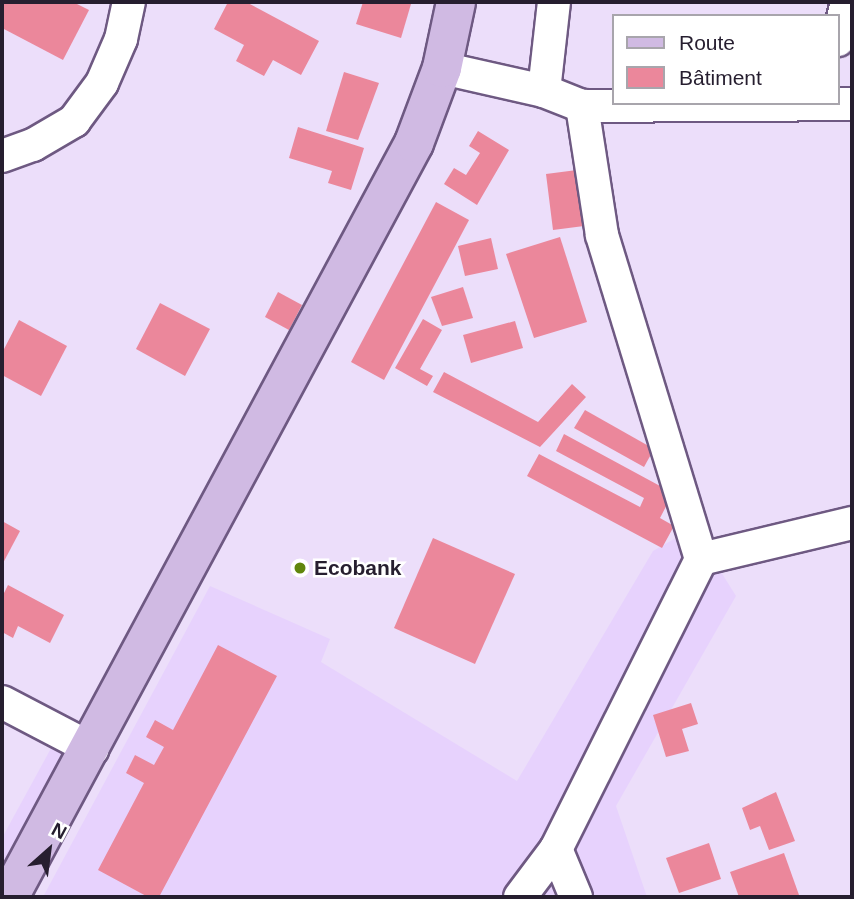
<!DOCTYPE html>
<meta charset="utf-8">
<style>
body{margin:0}
#map{position:relative;width:854px;height:899px;overflow:hidden;background:#ecdefa;font-family:Helvetica,sans-serif}
div>[style]{position:absolute}
[style*='--x']{left:calc(var(--x)*1px);top:calc(var(--y)*1px);width:calc(var(--w)*1px);rotate:calc(var(--a)*1deg)}
.built>*{inset:0;background:#e7d2fd}
.building>*{inset:0;background:#eb879b}
.roads{filter:drop-shadow(2px 0 #6e5982) drop-shadow(-2px 0 #6e5982) drop-shadow(0 2px #6e5982) drop-shadow(0 -2px #6e5982)}
.minor>*{height:32px;margin:-16px;padding:0 16px;transform-origin:16px;border-radius:16px;background:#fff}
.major>*{height:38px;margin:-19px;padding:0 19px;transform-origin:19px;border-radius:19px;background:#d0bae3}
.dots>*{width:19px;height:19px;translate:-50% -50%;box-sizing:border-box;border:4px solid #fff;border-radius:50%}
span{translate:-50% -50%;white-space:nowrap;text-align:center;line-height:1.15;-webkit-text-stroke:5px #fff;paint-order:stroke}
.poi-label{font-size:21px;color:#261e2f;font-weight:700}
.left{translate:0 -50%;text-align:left}
.frame{position:absolute;inset:0;border:4px solid #261e2f;pointer-events:none}
.legend{position:absolute;left:612px;top:14px;width:228px;height:91px;box-sizing:border-box;background:#fff;border:2px solid #a8a5ac;margin:0;padding:9px 12px;list-style:none;font-size:21px;color:#261e2f}
.legend li{display:flex;align-items:center;gap:14px;height:35px}
.legend b{width:35px;border:2px solid #a8a5ac}
.north{position:absolute;left:14px;top:815px;width:70px;height:70px;-webkit-text-stroke:5px #fff;paint-order:stroke;rotate:28deg;font-size:19px;font-weight:700;line-height:28px;text-align:center;color:#261e2f}
.north::after{content:'';display:block;margin:auto;width:24px;height:32px;background:#261e2f;clip-path:polygon(50% 0,100% 100%,50% 72%,0 100%)}
</style>
<div id="map">
<div class="built">
<i style="clip-path:polygon(674px 539px,716px 564px,736px 596px,616px 806px,647px 897px,43px 897px,210px 586px,330px 639px,321px 662px,517px 781px,653px 551px)"></i>
<i style="clip-path:polygon(55px 741px,82px 755px,2px 897px,2px 838px)"></i>
</div>
<div class="building">
<i style="clip-path:polygon(2px 2px,73px 2px,89px 10px,63px 60px,2px 28px)"></i>
<i style="clip-path:polygon(228px 2px,246px 2px,319px 41px,301px 75px,273px 60px,264px 76px,236px 61px,244px 45px,214px 29px)"></i>
<i style="clip-path:polygon(363px 2px,411px 4px,401px 38px,356px 24px)"></i>
<i style="clip-path:polygon(344px 72px,379px 83px,358px 140px,326px 131px)"></i>
<i style="clip-path:polygon(298px 127px,364px 148px,351px 190px,328px 183px,332px 171px,289px 158px)"></i>
<i style="clip-path:polygon(478px 131px,509px 150px,477px 205px,444px 184px,454px 168px,466px 175px,480px 153px,469px 146px)"></i>
<i style="clip-path:polygon(577px 170px,584px 226px,553px 230px,546px 174px)"></i>
<i style="clip-path:polygon(436px 202px,469px 220px,384px 380px,351px 362px)"></i>
<i style="clip-path:polygon(560px 237px,587px 322px,534px 338px,506px 254px)"></i>
<i style="clip-path:polygon(491px 238px,498px 269px,465px 276px,458px 246px)"></i>
<i style="clip-path:polygon(463px 287px,473px 318px,442px 326px,431px 297px)"></i>
<i style="clip-path:polygon(278px 292px,302px 305px,289px 330px,265px 317px)"></i>
<i style="clip-path:polygon(160px 303px,210px 329px,185px 376px,136px 349px)"></i>
<i style="clip-path:polygon(423px 319px,442px 330px,420px 369px,433px 376px,427px 386px,395px 368px)"></i>
<i style="clip-path:polygon(19px 320px,67px 346px,41px 396px,2px 375px,2px 353px)"></i>
<i style="clip-path:polygon(515px 321px,523px 348px,471px 363px,463px 335px)"></i>
<i style="clip-path:polygon(444px 372px,538px 422px,572px 384px,586px 397px,540px 447px,433px 392px)"></i>
<i style="clip-path:polygon(585px 410px,654px 449px,644px 467px,574px 428px)"></i>
<i style="clip-path:polygon(564px 434px,673px 493px,660px 518px,674px 526px,662px 548px,527px 476px,539px 454px,640px 507px,644px 498px,556px 451px)"></i>
<i style="clip-path:polygon(2px 521px,20px 531px,2px 565px)"></i>
<i style="clip-path:polygon(433px 538px,515px 574px,475px 664px,394px 628px)"></i>
<i style="clip-path:polygon(8px 585px,64px 615px,50px 643px,18px 626px,13px 638px,2px 632px,2px 597px)"></i>
<i style="clip-path:polygon(218px 645px,277px 676px,159px 897px,148px 897px,98px 870px,144px 783px,126px 773px,135px 755px,154px 765px,164px 747px,146px 737px,155px 720px,173px 730px)"></i>
<i style="clip-path:polygon(691px 703px,698px 724px,682px 729px,689px 751px,666px 757px,653px 715px)"></i>
<i style="clip-path:polygon(776px 792px,795px 841px,769px 850px,760px 826px,750px 830px,742px 808px)"></i>
<i style="clip-path:polygon(709px 843px,721px 879px,679px 893px,666px 858px)"></i>
<i style="clip-path:polygon(784px 853px,799px 895px,739px 897px,730px 872px)"></i>
</div>
<div class="roads">
<div class="minor">
<i style="--x:838;--y:40;--w:39;--a:-77"></i>
<i style="--x:442;--y:68;--w:105;--a:12.7"></i>
<i style="--x:544;--y:91;--w:41;--a:21.5"></i>
<i style="--x:582;--y:106;--w:270;--a:-0.4"></i>
<i style="--x:544;--y:91;--w:90;--a:-83.6"></i>
<i style="--x:2;--y:156;--w:33;--a:-20"></i>
<i style="--x:33;--y:145;--w:48;--a:-30.3"></i>
<i style="--x:74;--y:121;--w:47;--a:-53.6"></i>
<i style="--x:102;--y:83;--w:48;--a:-66.6"></i>
<i style="--x:121;--y:39;--w:38;--a:-78"></i>
<i style="--x:701;--y:559;--w:155;--a:-13.4"></i>
<i style="--x:2;--y:702;--w:102;--a:27.6"></i>
<i style="--x:556;--y:849;--w:52;--a:67.4"></i>
<i style="--x:520;--y:897;--w:60;--a:-53.1"></i>
<i style="--x:556;--y:849;--w:324;--a:-63.4"></i>
<i style="--x:701;--y:559;--w:339;--a:-107"></i>
<i style="--x:602;--y:235;--w:131;--a:-98.8"></i>
</div>
<div class="major">
<i style="--x:9;--y:897;--w:856;--a:-61.76"></i>
<i style="--x:414;--y:143;--w:80;--a:-69.5"></i>
<i style="--x:442;--y:68;--w:67;--a:-78"></i>
</div>
</div>
<div class="dots">
<i style="left:300px;top:568px;background:#60860c"></i>
</div>
<div class="poi-label">
<span class="left" style="left:314px;top:568px">Ecobank</span>
</div>
<div class="frame"></div>
<ul class="legend">
<li><b style="height:9px;background:#d0bae3"></b>Route</li>
<li><b style="height:19px;background:#eb879b"></b>Bâtiment</li>
</ul>
<div class="north">N</div>
</div>
